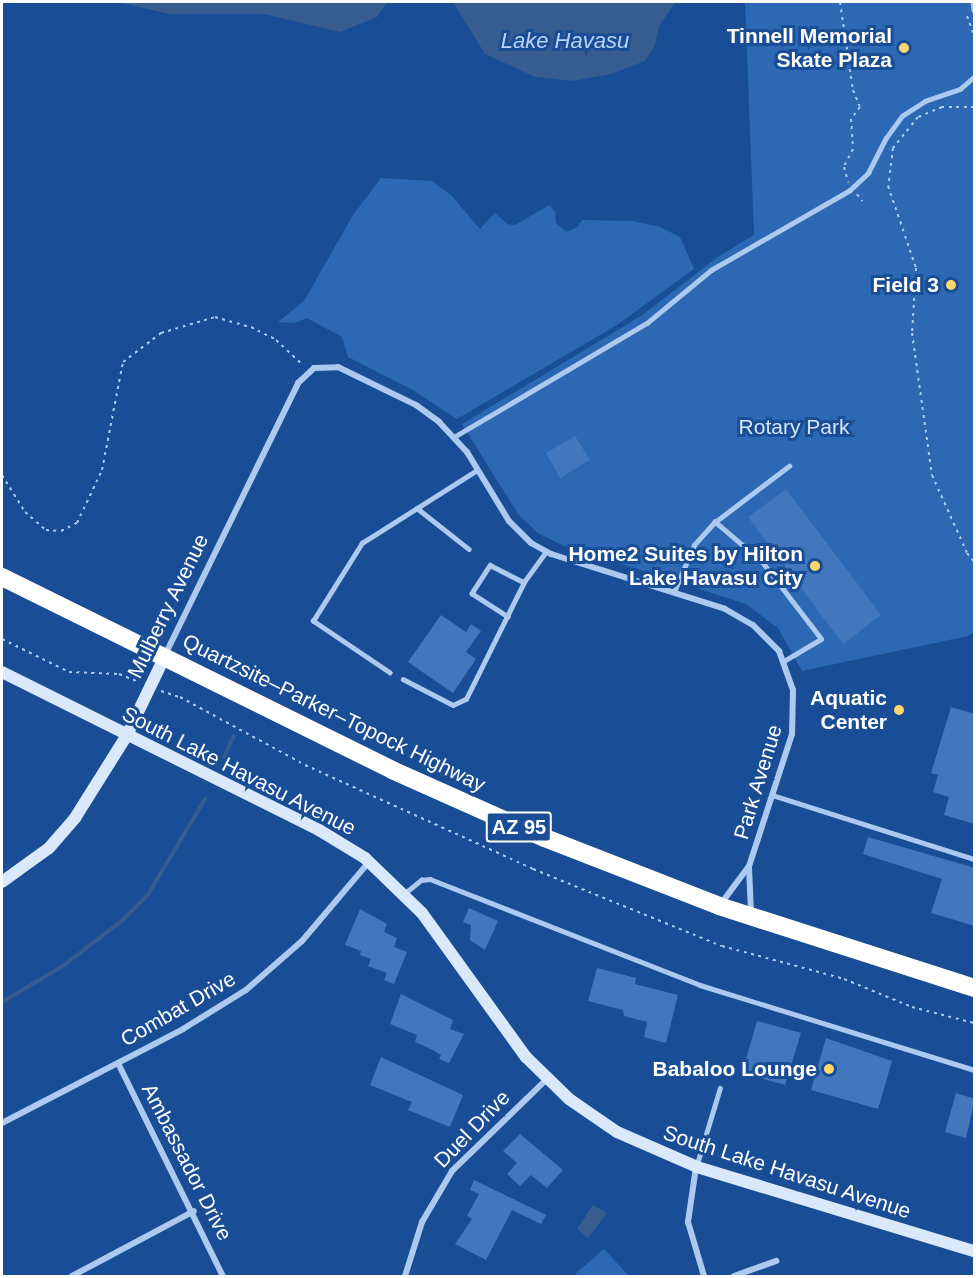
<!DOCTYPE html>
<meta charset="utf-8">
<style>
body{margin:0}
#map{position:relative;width:976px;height:1278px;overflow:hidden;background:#194e96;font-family:Arial,sans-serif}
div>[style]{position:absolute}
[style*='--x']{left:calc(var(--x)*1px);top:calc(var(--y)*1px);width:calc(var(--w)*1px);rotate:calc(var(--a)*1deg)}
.green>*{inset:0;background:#2d68b4}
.water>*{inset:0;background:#365c90}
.stream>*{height:4px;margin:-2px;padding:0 2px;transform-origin:2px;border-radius:2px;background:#365c90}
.building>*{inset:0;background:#4277bd}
.path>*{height:2px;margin-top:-1px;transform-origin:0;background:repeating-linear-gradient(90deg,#accaf0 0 3px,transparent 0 7.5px)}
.lane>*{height:4.5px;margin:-2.25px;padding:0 2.25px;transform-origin:2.25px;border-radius:2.25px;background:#accaf0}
.street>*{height:6px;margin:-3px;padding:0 3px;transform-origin:3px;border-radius:3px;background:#accaf0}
.secondary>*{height:12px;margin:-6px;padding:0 6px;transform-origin:6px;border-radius:6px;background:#dae8fb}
.highway>*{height:18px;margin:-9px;padding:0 9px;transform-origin:9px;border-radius:9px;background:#fff}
.dots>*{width:16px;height:16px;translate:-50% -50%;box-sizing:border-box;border:3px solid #194e96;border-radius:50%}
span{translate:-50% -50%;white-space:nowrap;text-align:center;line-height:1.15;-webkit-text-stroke:6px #194e96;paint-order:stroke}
.shield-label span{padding:2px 4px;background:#194e96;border:2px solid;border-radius:4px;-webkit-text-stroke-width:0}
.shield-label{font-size:20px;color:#fff;font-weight:700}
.poi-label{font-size:21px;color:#fff;font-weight:700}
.right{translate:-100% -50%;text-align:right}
.park-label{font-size:21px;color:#d3e5fb}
.street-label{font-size:21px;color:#fff}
.water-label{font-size:22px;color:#b9d4f7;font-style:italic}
.frame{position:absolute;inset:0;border:3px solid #fff;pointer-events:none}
</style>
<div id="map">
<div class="green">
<i style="clip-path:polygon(745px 2px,974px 2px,974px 632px,968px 636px,802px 671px,778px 628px,746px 604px,562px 545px,538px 533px,518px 514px,462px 424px,641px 316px,719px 256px,754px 235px)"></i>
<i style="clip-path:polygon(381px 178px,432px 181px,452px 196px,480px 229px,495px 213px,507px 224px,515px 225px,549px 205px,555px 211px,556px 223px,566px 232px,578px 227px,582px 220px,633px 221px,660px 227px,680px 237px,694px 269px,617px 325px,457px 419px,411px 389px,348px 357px,342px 337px,318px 324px,307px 318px,294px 323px,278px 322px,304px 301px,353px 215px)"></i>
<i style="clip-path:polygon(604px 1249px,629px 1276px,573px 1276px)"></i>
</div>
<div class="water">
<i style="clip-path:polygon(118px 2px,388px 2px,377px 17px,340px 32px,264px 14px,169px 14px)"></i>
<i style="clip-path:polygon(453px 2px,676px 2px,660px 24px,655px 45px,645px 61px,611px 74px,572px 81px,535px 77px,485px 54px)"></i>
<i style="clip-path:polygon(593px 1205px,607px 1213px,588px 1238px,577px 1229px)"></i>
</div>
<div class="stream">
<i style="--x:224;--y:757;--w:23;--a:-65"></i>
<i style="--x:2;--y:1002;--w:67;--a:-30.4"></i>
<i style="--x:60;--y:968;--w:79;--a:-37.3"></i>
<i style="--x:123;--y:920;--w:34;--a:-45"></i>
<i style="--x:147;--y:896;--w:113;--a:-59.1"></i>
</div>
<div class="building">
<i style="clip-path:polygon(575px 436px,590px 460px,560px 478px,546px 453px)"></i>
<i style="clip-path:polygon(786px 489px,881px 615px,843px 644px,748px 517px)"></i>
<i style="clip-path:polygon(441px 615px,466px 632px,471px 624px,481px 631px,466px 652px,476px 659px,453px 693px,408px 662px)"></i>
<i style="clip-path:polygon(951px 707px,975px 714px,975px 824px,944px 815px,949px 797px,933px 792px,938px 775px,931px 773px)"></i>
<i style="clip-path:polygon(868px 837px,975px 868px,975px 926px,931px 913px,942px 879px,863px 854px)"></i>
<i style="clip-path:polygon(469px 908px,498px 921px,485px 950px,470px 940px,471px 925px,463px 922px)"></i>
<i style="clip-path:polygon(360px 909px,387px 924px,384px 932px,397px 938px,394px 947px,407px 952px,394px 984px,384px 980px,387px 973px,368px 966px,371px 959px,360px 955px,361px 951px,345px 945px)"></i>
<i style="clip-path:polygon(597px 968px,636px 978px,635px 984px,678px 995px,666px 1043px,644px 1037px,647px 1022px,624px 1016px,623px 1010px,588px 1001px)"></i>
<i style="clip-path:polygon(401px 994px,453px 1020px,450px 1029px,464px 1034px,449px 1063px,439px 1059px,441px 1055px,431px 1049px,415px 1042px,417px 1035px,390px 1024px)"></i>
<i style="clip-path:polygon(757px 1021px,801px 1033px,785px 1085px,742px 1073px)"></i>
<i style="clip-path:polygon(826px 1038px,892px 1061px,878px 1109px,811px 1090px)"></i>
<i style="clip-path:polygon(381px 1057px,463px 1095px,450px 1127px,408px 1110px,412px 1102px,370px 1085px)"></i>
<i style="clip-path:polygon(956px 1093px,975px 1099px,966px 1138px,945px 1132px)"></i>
<i style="clip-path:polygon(520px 1134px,563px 1170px,547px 1188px,531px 1175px,520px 1186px,507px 1174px,517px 1163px,503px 1151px)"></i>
<i style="clip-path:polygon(474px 1180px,546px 1215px,541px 1224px,512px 1210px,486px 1260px,455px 1244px,472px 1219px,467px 1216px,479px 1194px,470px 1190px)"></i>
</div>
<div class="path">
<i style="--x:840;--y:2;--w:89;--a:81.6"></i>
<i style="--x:853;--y:90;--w:18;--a:68"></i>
<i style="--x:860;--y:107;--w:15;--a:127"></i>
<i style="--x:851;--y:119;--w:30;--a:86"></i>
<i style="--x:853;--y:149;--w:20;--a:117"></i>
<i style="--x:844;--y:167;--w:16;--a:75"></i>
<i style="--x:967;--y:16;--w:20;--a:70"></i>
<i style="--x:974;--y:107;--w:32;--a:180"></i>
<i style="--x:942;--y:107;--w:26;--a:157"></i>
<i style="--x:918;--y:117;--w:40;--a:129"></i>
<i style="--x:893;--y:148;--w:38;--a:97"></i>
<i style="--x:888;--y:186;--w:87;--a:71.1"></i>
<i style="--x:916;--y:268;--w:65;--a:93.5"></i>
<i style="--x:912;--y:333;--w:143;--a:82"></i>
<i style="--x:932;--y:475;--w:85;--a:65.8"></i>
<i style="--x:967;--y:553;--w:11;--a:52"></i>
<i style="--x:857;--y:194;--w:9;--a:54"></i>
<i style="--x:2;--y:475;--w:44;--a:58.1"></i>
<i style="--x:25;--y:512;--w:28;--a:41"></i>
<i style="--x:46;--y:530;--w:15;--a:4"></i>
<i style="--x:61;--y:531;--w:18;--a:-27"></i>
<i style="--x:77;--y:523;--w:59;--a:-64.7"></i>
<i style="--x:102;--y:470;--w:110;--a:-79"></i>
<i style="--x:123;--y:362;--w:48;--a:-37.3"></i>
<i style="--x:161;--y:333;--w:56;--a:-16.5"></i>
<i style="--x:215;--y:317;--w:37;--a:16"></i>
<i style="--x:251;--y:327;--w:28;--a:27"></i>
<i style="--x:276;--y:340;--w:37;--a:43"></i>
<i style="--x:2;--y:639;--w:75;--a:26.2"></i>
<i style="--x:69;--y:672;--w:50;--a:2.3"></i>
<i style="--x:119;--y:674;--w:22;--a:22"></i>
<i style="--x:161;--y:691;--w:20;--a:18"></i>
<i style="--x:180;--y:697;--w:142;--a:28.5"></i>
<i style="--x:305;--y:765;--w:251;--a:24.5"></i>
<i style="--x:533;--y:869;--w:204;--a:22.2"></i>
<i style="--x:722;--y:946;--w:126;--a:15.1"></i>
<i style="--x:844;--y:979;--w:74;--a:22.4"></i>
<i style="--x:912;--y:1007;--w:64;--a:14.5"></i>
</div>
<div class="lane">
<i style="--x:973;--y:2;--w:8;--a:83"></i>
<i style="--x:454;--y:437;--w:224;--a:-30.6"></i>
<i style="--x:647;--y:323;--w:83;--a:-39.6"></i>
<i style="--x:711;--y:270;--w:160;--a:-29.9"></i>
<i style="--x:850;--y:190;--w:25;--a:-43"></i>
<i style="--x:868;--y:173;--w:39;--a:-63"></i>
<i style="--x:886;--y:138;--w:27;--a:-54"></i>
<i style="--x:902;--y:116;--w:27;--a:-33"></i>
<i style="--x:925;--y:101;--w:37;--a:-19"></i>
<i style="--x:960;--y:89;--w:18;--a:-41"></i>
<i style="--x:417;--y:508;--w:66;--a:38.3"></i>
<i style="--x:674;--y:592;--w:51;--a:-66.9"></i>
<i style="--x:694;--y:545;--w:31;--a:-48"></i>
<i style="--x:508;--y:617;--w:43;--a:-147.4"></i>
<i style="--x:472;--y:594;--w:3;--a:-72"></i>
<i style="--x:473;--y:591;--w:31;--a:-57"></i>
<i style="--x:490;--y:565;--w:38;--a:27"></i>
<i style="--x:784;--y:661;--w:43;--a:-30.7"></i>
<i style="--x:821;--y:639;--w:97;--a:-127.5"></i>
<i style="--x:762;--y:562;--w:62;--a:-139.6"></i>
<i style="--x:715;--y:522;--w:93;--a:-37.1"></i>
<i style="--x:390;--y:673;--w:93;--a:-146"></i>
<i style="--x:313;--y:621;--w:92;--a:-57.9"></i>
<i style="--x:362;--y:543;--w:136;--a:-32.4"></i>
<i style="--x:403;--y:679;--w:56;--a:27.5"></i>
<i style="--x:453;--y:705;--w:14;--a:-25"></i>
<i style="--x:466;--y:699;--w:131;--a:-63.6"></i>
<i style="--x:524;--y:582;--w:37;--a:-54"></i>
<i style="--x:772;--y:795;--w:212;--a:17.6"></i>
<i style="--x:405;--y:893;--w:21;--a:-39"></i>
<i style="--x:421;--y:880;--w:9;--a:-6"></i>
<i style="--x:430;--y:879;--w:290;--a:21.4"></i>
<i style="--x:700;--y:985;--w:287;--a:17.2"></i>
<i style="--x:697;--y:1164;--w:79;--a:-73.2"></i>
</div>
<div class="street">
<i style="--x:165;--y:655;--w:303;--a:-63.9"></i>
<i style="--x:298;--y:383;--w:22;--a:-43"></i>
<i style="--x:314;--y:368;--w:24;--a:-2"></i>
<i style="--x:338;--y:367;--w:87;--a:26"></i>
<i style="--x:416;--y:405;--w:29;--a:36"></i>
<i style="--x:439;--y:422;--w:41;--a:47"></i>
<i style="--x:467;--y:452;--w:81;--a:58.7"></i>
<i style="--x:509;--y:521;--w:31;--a:45"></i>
<i style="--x:531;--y:543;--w:23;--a:29"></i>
<i style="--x:551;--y:554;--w:182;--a:17.5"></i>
<i style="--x:725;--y:609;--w:32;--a:30"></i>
<i style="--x:753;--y:625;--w:37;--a:45"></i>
<i style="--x:779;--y:651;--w:41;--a:70.3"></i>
<i style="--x:793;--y:690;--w:44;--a:91.3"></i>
<i style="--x:792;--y:734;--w:139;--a:108"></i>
<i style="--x:749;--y:866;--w:49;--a:126.6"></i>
<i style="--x:749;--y:867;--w:46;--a:87.5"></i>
<i style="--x:118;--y:1063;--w:237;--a:63.8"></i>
<i style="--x:2;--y:1123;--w:204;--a:-27.4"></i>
<i style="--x:183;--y:1029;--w:74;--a:-31.8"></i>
<i style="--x:246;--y:990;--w:74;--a:-41.2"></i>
<i style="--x:302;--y:941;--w:104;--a:-49.7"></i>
<i style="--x:696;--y:1167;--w:56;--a:98.3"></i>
<i style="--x:688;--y:1222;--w:56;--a:73.5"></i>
<i style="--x:72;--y:1276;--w:138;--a:-28"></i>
<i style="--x:405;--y:1276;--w:57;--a:-72.5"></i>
<i style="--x:422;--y:1222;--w:59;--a:-59.5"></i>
<i style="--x:452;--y:1171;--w:132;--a:-44.1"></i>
<i style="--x:734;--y:1276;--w:45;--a:-19.7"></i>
</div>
<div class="secondary">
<i style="--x:2;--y:672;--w:354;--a:26.5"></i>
<i style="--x:319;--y:830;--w:54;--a:31.3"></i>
<i style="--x:365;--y:858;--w:79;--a:44"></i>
<i style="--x:422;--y:913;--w:178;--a:54.2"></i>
<i style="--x:526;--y:1057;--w:60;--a:44.3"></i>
<i style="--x:569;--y:1099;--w:58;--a:34.5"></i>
<i style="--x:617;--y:1132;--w:87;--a:23.6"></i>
<i style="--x:697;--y:1167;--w:289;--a:16.9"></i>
<i style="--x:2;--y:882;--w:58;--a:-35.9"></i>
<i style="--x:49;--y:848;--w:40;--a:-49"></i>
<i style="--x:75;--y:818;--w:98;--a:-57.9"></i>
<i style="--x:127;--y:735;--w:88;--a:-64.3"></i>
</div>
<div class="highway">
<i style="--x:2;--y:577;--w:435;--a:26.3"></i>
<i style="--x:392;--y:770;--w:167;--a:24"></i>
<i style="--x:545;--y:838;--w:187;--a:21.3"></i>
<i style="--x:719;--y:906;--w:268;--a:17.8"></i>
</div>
<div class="dots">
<i style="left:904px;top:48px;background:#ffd66b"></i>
<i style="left:951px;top:285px;background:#ffd66b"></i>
<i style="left:815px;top:566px;background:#ffd66b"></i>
<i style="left:899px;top:710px;background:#ffd66b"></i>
<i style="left:829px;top:1069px;background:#ffd66b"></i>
</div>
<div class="shield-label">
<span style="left:519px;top:827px">AZ 95</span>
</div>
<div class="poi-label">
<span class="right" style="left:892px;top:48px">Tinnell Memorial<br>Skate Plaza</span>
<span class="right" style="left:939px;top:285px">Field 3</span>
<span class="right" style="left:803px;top:566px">Home2 Suites by Hilton<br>Lake Havasu City</span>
<span class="right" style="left:887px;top:710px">Aquatic<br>Center</span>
<span class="right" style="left:817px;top:1069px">Babaloo Lounge</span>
</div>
<div class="park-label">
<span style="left:794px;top:427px">Rotary Park</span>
</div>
<div class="street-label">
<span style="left:168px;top:606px;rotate:-64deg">Mulberry Avenue</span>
<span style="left:334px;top:713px;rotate:26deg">Quartzsite–Parker–Topock Highway</span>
<span style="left:239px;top:771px;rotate:27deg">South Lake Havasu Avenue</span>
<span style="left:758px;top:782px;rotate:-73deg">Park Avenue</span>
<span style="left:178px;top:1009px;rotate:-30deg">Combat Drive</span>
<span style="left:472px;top:1129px;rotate:-46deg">Duel Drive</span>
<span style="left:187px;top:1162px;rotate:63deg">Ambassador Drive</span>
<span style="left:787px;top:1172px;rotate:18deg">South Lake Havasu Avenue</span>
</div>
<div class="water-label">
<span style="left:565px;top:41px">Lake Havasu</span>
</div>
<div class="frame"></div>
</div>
